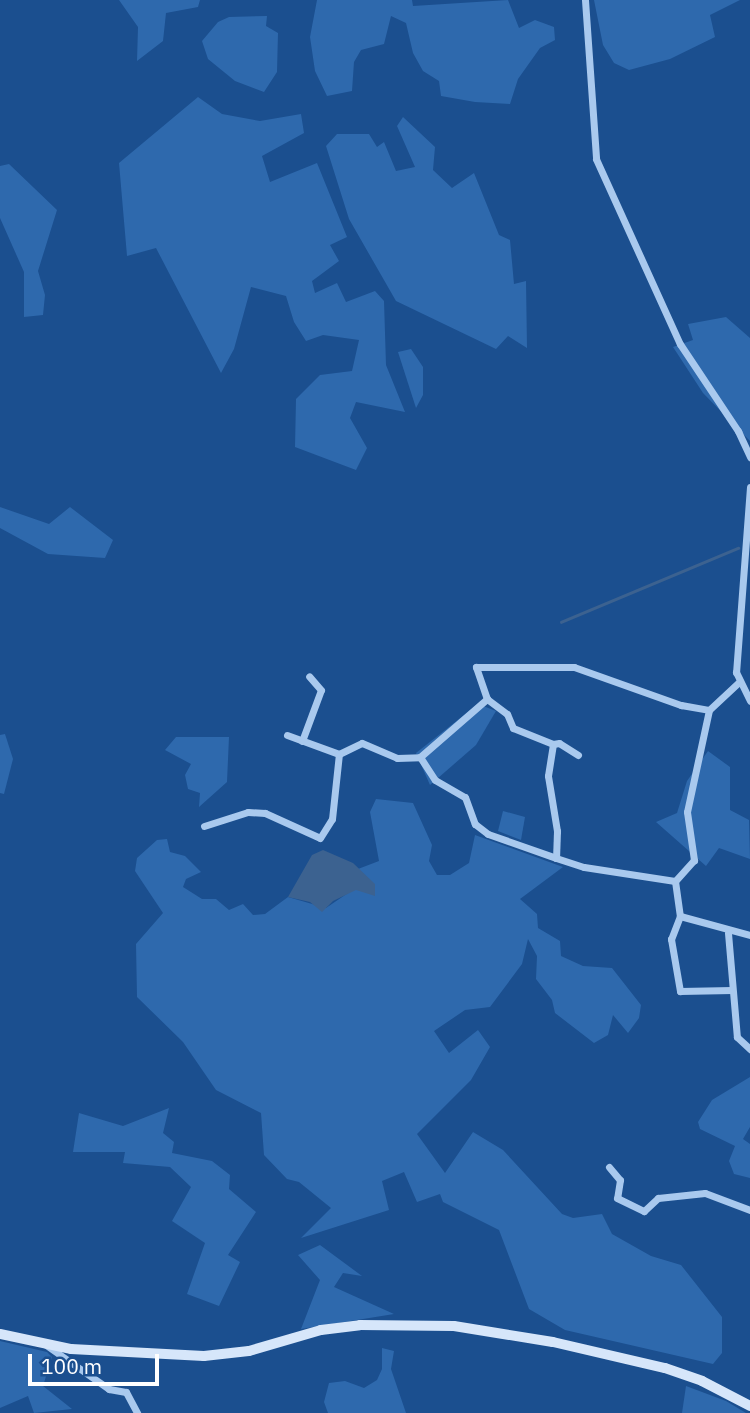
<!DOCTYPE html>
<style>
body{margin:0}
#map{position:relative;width:750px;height:1413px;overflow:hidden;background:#1b4f8f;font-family:"IBM Plex Sans",sans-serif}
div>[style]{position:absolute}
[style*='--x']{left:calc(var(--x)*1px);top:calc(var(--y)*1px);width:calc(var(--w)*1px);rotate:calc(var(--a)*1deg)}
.green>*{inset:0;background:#2e69ad}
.water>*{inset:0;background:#3c6290}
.stream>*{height:2.5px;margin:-1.25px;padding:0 1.25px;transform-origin:1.25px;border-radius:1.25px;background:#3c6290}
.street>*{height:7px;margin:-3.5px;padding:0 3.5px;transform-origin:3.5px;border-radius:3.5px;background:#a9c9ee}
.secondary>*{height:10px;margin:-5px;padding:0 5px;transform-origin:5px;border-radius:5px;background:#d6e6fa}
span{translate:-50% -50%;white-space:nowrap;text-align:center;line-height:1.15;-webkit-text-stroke:5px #1b4f8f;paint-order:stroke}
.scale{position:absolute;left:28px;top:1354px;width:131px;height:32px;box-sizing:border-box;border:4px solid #fff;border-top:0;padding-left:9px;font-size:21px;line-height:24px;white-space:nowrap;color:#fff;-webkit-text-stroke:5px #1b4f8f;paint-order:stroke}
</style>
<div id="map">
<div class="green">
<i style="clip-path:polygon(119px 0,200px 0,198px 7px,166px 13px,163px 41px,137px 61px,138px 27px)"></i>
<i style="clip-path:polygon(317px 0,412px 0,413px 6px,508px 0,519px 28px,535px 20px,554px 27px,555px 40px,540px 48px,518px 79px,510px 104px,475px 102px,441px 96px,439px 81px,423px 71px,413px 53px,406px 23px,391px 16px,384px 44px,361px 50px,354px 62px,352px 91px,327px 96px,315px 71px,310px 37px)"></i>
<i style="clip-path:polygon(594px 0,740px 0,710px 15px,715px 37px,670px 59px,629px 70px,614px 63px,603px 45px)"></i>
<i style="clip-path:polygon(267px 16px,266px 26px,278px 33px,277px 72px,264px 92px,235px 81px,208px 59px,202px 41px,218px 22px,229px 17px)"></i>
<i style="clip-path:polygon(198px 97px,222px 114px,260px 121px,301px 114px,304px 133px,262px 156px,270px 182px,317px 163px,347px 237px,330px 245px,339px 261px,312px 281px,315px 293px,337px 283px,346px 302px,375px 291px,384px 301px,386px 365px,405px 412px,356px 402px,350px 418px,367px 448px,356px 470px,295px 447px,296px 399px,320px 375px,352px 371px,359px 340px,323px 335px,306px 341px,294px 322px,286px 296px,251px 287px,234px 349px,221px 373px,156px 248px,127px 256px,119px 163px)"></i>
<i style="clip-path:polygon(403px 117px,435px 147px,433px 170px,452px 188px,474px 173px,499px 235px,510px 240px,514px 284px,526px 281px,527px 348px,508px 336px,496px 349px,396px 301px,349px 219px,326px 146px,337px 134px,369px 134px,377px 147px,384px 142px,396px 171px,415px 167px,397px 126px)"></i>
<i style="clip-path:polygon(9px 164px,57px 210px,38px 271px,45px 295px,43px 315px,24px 317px,24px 272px,0 218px,0 166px)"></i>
<i style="clip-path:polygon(726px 317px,750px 338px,750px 441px,703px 393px,673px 347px,693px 340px,688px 324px)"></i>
<i style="clip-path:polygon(411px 349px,423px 367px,423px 395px,416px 408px,398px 352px)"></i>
<i style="clip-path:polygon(0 507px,49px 524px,70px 507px,113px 540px,105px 558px,48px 554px,0 528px)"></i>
<i style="clip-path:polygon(478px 704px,496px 711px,476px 745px,430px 785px,416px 753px)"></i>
<i style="clip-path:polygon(5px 734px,13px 759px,4px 794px,0 793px,0 735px)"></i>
<i style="clip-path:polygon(176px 737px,229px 737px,227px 782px,199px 807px,200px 793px,188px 789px,185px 775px,191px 764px,165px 750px)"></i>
<i style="clip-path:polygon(708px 751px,730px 767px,730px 810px,749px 820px,750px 859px,719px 848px,706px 866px,656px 822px,677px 813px,687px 781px)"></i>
<i style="clip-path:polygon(376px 799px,413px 803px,432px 845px,429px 861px,437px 875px,450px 875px,469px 863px,475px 835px,563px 867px,520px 899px,537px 914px,538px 928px,560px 941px,561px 956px,583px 966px,612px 968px,641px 1005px,639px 1018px,628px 1033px,613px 1015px,608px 1035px,594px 1043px,555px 1013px,552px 1000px,536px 979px,537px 956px,528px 939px,522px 964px,490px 1007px,465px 1010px,434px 1031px,449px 1053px,478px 1030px,490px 1047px,471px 1080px,417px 1134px,445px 1173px,473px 1132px,503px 1150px,562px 1214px,573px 1218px,602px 1214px,612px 1234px,651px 1256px,681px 1265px,722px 1317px,722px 1353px,713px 1364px,565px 1330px,529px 1309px,499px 1230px,443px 1202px,440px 1194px,417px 1202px,404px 1172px,382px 1181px,389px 1210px,301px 1238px,331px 1208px,299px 1182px,287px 1179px,264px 1155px,261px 1113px,216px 1090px,183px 1042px,137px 997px,136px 944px,163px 913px,135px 871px,137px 858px,157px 840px,167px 839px,170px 852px,185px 856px,201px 872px,186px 879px,183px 887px,202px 899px,216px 899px,229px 910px,243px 904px,253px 915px,265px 914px,288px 897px,326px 908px,367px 880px,358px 869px,379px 861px,370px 812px)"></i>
<i style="clip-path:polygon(503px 811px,525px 817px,521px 840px,498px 831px)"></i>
<i style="clip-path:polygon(750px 1077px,750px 1127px,743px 1139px,750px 1144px,750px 1178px,734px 1174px,729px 1161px,735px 1146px,700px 1129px,698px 1122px,712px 1100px)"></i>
<i style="clip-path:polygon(169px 1108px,163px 1133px,174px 1142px,172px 1153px,212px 1161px,230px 1175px,229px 1189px,256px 1212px,228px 1255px,240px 1262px,219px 1306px,187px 1294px,205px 1243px,172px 1221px,191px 1187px,170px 1167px,123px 1163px,125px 1152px,73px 1152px,79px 1113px,123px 1126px)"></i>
<i style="clip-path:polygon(320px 1245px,362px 1276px,343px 1273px,334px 1287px,394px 1314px,301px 1329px,320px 1280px,298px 1255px)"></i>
<i style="clip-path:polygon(0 1341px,47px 1352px,52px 1357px,43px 1386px,72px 1409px,34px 1413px,28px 1396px,0 1408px)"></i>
<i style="clip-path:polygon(382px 1348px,394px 1351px,391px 1369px,406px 1413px,328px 1413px,324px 1402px,329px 1383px,345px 1381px,364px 1388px,377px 1380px,382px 1369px)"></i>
<i style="clip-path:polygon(686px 1386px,726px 1401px,746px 1413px,682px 1413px)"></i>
</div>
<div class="water">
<i style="clip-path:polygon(323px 850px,353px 863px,375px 884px,375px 896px,356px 890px,333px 901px,322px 912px,310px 902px,288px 897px,312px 855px)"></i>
</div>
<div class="stream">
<i style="--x:561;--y:622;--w:192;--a:-22.7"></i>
</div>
<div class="street">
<i style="--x:585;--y:0;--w:159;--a:86"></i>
<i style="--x:596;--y:159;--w:203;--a:65.6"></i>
<i style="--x:680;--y:344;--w:105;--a:56.3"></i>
<i style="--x:738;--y:431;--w:29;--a:65"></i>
<i style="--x:750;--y:487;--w:186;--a:94.3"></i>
<i style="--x:736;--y:672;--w:32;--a:64"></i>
<i style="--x:709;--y:710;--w:104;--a:102.2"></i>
<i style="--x:687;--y:812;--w:49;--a:81.7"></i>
<i style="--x:694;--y:860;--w:28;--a:132"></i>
<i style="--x:675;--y:881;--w:35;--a:82"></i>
<i style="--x:680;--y:916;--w:73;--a:15.2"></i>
<i style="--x:287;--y:735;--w:55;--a:20.1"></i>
<i style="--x:302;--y:741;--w:54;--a:-69.6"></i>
<i style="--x:321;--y:690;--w:18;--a:-131"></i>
<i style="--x:553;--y:744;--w:32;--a:99"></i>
<i style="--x:548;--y:776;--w:56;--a:80.7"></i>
<i style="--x:557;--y:831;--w:27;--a:92"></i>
<i style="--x:556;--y:858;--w:29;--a:18"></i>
<i style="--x:584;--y:867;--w:92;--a:8.7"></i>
<i style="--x:578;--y:755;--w:22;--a:-148"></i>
<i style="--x:559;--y:743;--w:6;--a:171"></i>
<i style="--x:553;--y:744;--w:43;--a:-158.2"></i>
<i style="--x:513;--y:728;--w:15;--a:-113"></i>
<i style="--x:507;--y:714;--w:25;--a:-143"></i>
<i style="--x:487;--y:699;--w:34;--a:-109"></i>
<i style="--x:476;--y:667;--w:98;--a:0"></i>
<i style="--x:574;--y:667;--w:114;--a:19.6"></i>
<i style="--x:681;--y:705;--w:28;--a:10"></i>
<i style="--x:709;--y:710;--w:41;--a:-43"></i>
<i style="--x:420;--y:757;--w:27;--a:57"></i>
<i style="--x:435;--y:780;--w:34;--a:30"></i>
<i style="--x:465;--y:797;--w:29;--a:70"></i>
<i style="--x:475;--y:824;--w:16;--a:38"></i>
<i style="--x:488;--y:834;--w:72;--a:19.4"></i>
<i style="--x:204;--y:826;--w:46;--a:-17.7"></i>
<i style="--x:248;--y:812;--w:17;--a:3"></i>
<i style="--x:265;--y:813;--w:60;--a:24.4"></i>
<i style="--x:320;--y:838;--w:22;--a:-58"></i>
<i style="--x:332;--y:819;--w:65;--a:-83.9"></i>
<i style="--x:339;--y:754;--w:25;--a:-26"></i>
<i style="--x:362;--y:743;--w:38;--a:23"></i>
<i style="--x:397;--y:758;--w:23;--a:-2"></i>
<i style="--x:420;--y:757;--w:89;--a:-40.9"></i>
<i style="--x:680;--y:916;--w:25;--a:111"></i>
<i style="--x:671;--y:939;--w:53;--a:80.2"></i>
<i style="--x:680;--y:991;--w:52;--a:-1.1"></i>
<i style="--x:728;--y:933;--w:104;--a:85.1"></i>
<i style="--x:737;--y:1037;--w:18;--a:43"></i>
<i style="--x:609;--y:1167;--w:17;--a:50"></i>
<i style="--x:620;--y:1180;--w:18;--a:99"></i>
<i style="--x:617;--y:1198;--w:30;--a:26"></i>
<i style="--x:644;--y:1211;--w:19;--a:-43"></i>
<i style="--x:658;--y:1198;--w:47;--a:-6.1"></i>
<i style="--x:705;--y:1193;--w:48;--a:20.7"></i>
<i style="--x:46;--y:1345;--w:77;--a:34.9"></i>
<i style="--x:109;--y:1389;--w:17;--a:10"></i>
<i style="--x:126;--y:1392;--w:24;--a:62"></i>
</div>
<div class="secondary">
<i style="--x:0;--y:1334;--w:73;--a:11.9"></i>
<i style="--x:71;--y:1349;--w:133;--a:3"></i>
<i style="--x:204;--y:1356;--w:45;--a:-6.3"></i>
<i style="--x:249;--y:1351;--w:75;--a:-16.3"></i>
<i style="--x:321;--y:1330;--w:39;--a:-7"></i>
<i style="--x:360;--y:1325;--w:94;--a:0.6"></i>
<i style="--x:454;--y:1326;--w:100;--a:9.2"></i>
<i style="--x:553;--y:1342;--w:115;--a:13.1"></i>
<i style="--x:665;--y:1368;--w:39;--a:19"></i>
<i style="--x:702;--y:1381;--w:54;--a:27.5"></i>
</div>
<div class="scale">100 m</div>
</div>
